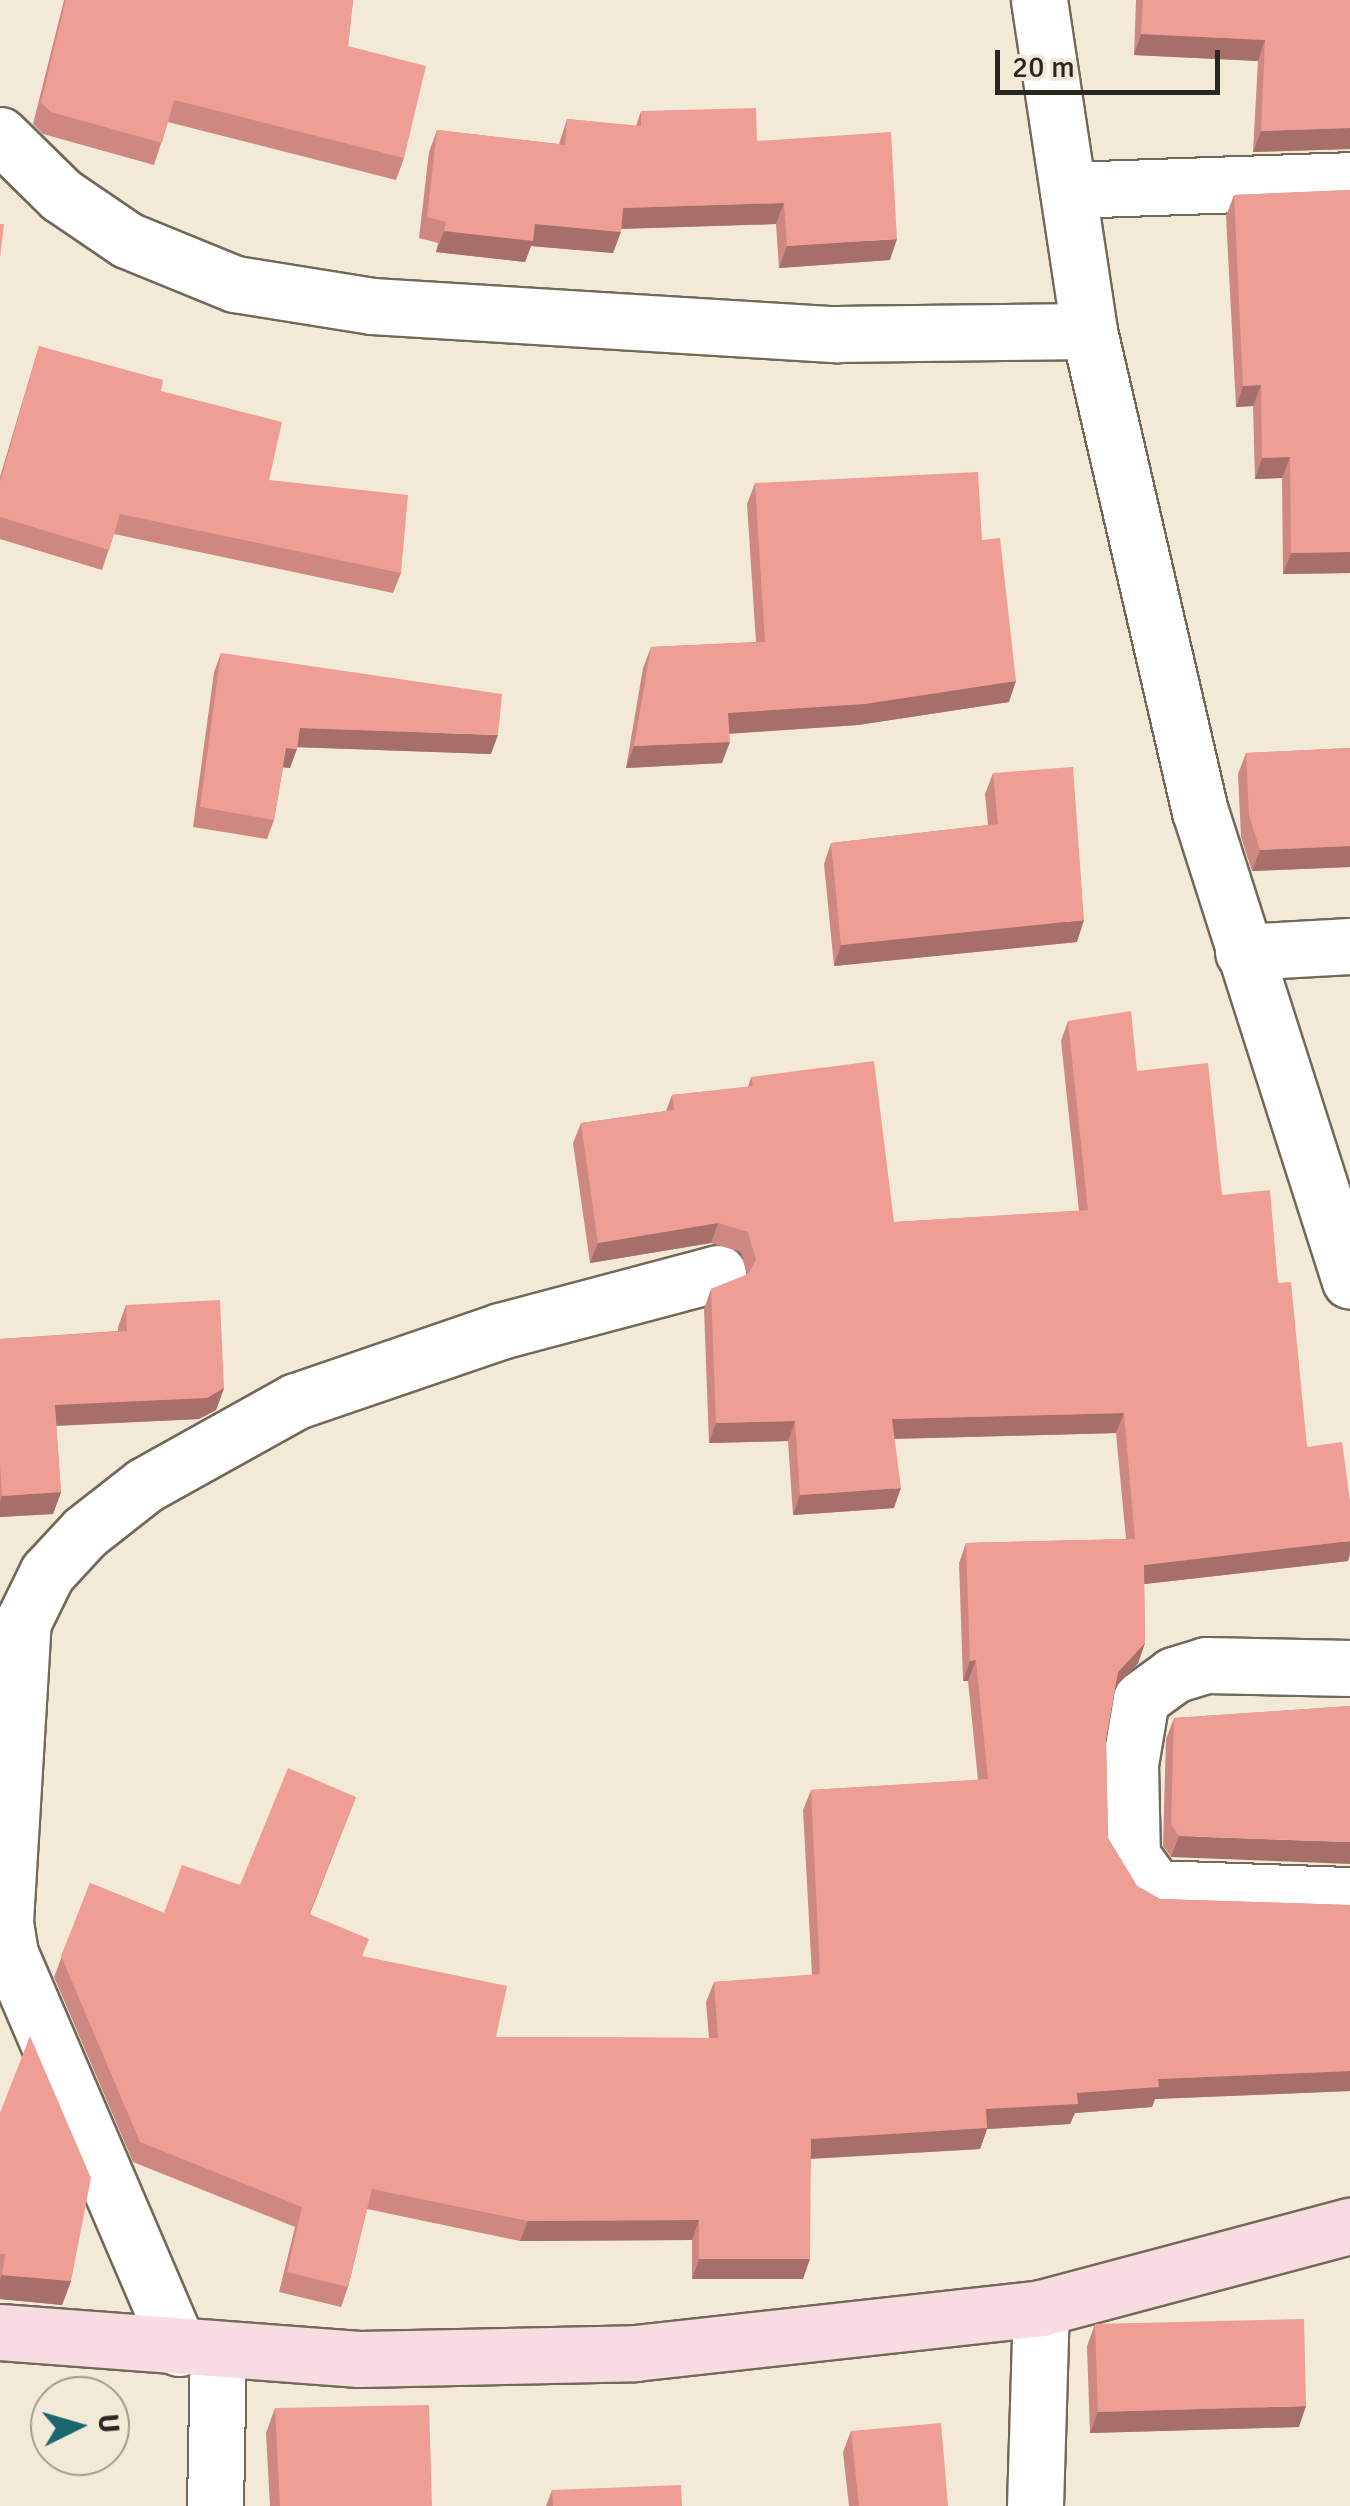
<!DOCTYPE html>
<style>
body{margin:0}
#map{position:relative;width:1350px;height:2506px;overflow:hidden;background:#f3e9d7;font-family:Signika,sans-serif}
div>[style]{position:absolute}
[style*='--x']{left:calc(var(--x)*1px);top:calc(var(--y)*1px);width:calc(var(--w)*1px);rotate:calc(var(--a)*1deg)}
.roads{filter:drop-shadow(2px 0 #726959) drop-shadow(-2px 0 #726959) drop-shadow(0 2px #726959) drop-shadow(0 -2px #726959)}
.street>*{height:55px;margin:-27.5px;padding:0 27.5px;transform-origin:27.5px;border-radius:27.5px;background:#fff}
.secondary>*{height:55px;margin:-27.5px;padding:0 27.5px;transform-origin:27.5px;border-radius:27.5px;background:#f8dce1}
.wall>*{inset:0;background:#ce8881}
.shaded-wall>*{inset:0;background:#a76f69}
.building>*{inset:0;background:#ef9e96}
span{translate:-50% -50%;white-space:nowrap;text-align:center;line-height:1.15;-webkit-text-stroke:10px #f3e9d7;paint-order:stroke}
.north{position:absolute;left:30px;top:2376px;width:100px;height:100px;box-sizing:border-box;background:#f3e9d7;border:2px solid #a39b8e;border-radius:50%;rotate:85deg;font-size:28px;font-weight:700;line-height:40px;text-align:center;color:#2a2620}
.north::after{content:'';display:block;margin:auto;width:35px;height:45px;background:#1b676f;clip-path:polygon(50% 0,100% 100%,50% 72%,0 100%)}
.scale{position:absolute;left:995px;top:50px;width:225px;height:45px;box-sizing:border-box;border:5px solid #2a2620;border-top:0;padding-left:12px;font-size:30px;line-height:35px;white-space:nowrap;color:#2a2620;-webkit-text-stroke:8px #f3e9d7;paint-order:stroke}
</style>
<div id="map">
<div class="roads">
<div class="street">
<i style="--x:1039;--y:0;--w:335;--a:81.4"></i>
<i style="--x:0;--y:135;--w:86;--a:44.5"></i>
<i style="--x:61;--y:195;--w:80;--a:34.3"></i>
<i style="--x:127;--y:240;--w:117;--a:22.2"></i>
<i style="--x:235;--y:284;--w:139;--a:9.1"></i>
<i style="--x:372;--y:306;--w:465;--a:3.5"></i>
<i style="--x:836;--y:334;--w:253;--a:-0.7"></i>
<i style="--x:1089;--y:331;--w:493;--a:77"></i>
<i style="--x:1200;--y:811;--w:493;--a:72.3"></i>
<i style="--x:1068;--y:190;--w:282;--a:-2"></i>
<i style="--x:1243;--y:952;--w:107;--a:-3.2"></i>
<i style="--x:1350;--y:1668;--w:144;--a:-178.8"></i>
<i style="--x:1206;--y:1665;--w:34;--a:163"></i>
<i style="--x:1174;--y:1675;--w:41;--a:144"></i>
<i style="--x:1141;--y:1699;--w:66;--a:99.6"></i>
<i style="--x:1130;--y:1764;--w:92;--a:88.8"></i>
<i style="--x:1132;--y:1856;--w:39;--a:54"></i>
<i style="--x:1155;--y:1888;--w:195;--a:2.1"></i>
<i style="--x:179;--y:2348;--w:429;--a:-113.2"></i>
<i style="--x:10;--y:1954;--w:33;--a:-99"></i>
<i style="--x:5;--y:1921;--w:300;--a:-86.6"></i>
<i style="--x:23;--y:1622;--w:55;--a:-63.9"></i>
<i style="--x:47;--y:1573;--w:56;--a:-47.2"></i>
<i style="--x:85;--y:1532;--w:76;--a:-38.1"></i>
<i style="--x:145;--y:1485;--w:173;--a:-29.1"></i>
<i style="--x:296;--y:1401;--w:216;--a:-18.9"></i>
<i style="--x:500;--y:1331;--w:226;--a:-14.9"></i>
<i style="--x:215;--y:2506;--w:154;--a:-88.9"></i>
<i style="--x:1035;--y:2506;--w:198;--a:-88.3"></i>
</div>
<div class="secondary">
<i style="--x:0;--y:2332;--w:360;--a:4.3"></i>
<i style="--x:359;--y:2359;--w:276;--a:-1.2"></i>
<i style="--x:635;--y:2353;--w:408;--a:-6.3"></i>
<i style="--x:1041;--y:2308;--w:320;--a:-14.9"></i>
</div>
</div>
<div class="wall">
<i style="clip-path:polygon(64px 0,353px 0,348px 46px,404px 158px,396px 180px,168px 122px,154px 165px,43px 134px,33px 124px)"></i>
<i style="clip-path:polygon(1136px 0,1350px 0,1350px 149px,1253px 152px,1258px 61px,1134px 55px)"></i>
<i style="clip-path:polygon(641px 111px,757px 141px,890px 260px,779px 268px,776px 224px,621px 229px,613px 253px,531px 246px,525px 262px,436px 252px,438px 243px,419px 238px,429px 152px,437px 130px,559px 144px,567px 119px,636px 126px)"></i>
<i style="clip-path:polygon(1350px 190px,1350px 573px,1283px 574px,1282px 478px,1255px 479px,1253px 406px,1236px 407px,1226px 216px,1234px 195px)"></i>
<i style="clip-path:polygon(39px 346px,161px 391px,269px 480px,401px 573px,393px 593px,114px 534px,102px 570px,0 539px,0 477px)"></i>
<i style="clip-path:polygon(755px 483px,982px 540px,1009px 702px,858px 725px,729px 734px,722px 763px,626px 768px,643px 668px,651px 647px,756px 642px,747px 504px)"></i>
<i style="clip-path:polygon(221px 653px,491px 754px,297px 747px,290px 768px,283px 767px,274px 820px,267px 839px,193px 827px,214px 672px)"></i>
<i style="clip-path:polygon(1350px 748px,1350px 867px,1252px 871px,1241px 837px,1238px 774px,1246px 753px)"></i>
<i style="clip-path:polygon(993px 773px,1077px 942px,834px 966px,824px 864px,831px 843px,988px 825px,985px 794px)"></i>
<i style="clip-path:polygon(1068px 1021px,1137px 1071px,1222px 1195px,1278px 1283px,1307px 1447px,1348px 1561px,1144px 1584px,1145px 1643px,1138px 1663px,1115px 1687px,1106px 1739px,1108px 1838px,1137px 1886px,1160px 1899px,1350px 1905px,1350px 2091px,1155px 2099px,1152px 2107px,1075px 2113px,1070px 2124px,987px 2129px,980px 2149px,811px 2159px,803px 2279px,692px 2279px,692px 2240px,520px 2241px,367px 2209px,348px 2287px,341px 2307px,279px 2292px,295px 2227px,133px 2162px,54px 1977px,90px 1883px,164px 1913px,240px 1885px,356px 1797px,310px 1914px,362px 1956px,496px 2037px,709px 2038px,706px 2002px,714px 1982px,812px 1975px,803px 1810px,811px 1790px,978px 1780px,968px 1681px,963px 1681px,959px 1563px,966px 1543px,1126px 1539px,1116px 1433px,894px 1439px,894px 1508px,793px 1515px,788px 1441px,709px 1443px,704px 1309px,711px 1289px,747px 1275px,741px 1252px,711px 1243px,590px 1263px,573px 1143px,581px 1123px,666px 1111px,672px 1095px,748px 1087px,751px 1077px,894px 1222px,1079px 1211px,1061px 1041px)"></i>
<i style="clip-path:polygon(126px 1305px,224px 1388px,216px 1410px,199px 1419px,56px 1426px,61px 1492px,53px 1514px,0 1517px,0 1339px,118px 1331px,118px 1327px)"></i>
<i style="clip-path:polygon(1350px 1706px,1171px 1857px,1163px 1846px,1166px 1739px,1174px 1718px)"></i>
<i style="clip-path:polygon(0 2113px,71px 2281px,62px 2305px,0 2299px)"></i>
<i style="clip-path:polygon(1095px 2324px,1299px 2427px,1090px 2433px,1087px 2346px)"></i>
<i style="clip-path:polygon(275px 2408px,432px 2506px,270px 2506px,266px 2433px)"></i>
<i style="clip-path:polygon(851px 2431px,948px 2506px,849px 2506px,843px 2452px)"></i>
<i style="clip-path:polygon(552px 2490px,682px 2506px,546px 2506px)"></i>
</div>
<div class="shaded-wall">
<i style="clip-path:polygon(1141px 34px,1265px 40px,1258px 61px,1134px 55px)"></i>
<i style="clip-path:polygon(1350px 128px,1350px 149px,1253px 152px,1261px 131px)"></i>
<i style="clip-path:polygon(784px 203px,776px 224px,615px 229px,623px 208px)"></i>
<i style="clip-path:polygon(535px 224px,621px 232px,613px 253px,531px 246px,525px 262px,436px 252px,444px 231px)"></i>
<i style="clip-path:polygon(897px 239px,890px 260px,779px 268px,787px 246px)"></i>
<i style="clip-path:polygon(1261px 385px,1253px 406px,1236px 407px,1243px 386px)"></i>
<i style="clip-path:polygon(1290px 457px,1282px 478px,1255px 479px,1262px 458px)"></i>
<i style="clip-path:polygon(1350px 552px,1350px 573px,1283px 574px,1291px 553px)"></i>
<i style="clip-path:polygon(1016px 681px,1009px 702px,858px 725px,720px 734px,728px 713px)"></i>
<i style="clip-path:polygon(300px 728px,498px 735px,491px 754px,293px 747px)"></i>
<i style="clip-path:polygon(730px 742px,722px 763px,626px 768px,634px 746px)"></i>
<i style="clip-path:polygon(286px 748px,297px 749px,290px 768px,279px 767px)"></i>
<i style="clip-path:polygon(1350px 846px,1350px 867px,1252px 871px,1260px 850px)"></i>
<i style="clip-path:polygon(1084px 920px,1077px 942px,834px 966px,841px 945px)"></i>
<i style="clip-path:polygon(718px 1223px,711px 1243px,590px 1263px,598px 1243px)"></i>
<i style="clip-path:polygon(224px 1388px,216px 1410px,199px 1419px,47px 1426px,55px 1405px)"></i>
<i style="clip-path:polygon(1124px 1413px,1116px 1433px,885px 1439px,892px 1419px)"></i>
<i style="clip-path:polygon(795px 1421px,788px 1441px,709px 1443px,716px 1423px)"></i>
<i style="clip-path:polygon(901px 1488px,894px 1508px,793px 1515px,800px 1495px)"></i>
<i style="clip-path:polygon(61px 1492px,53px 1514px,0 1517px,0 1503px,2px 1496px)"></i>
<i style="clip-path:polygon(1350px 1541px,1350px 1555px,1348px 1561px,1136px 1585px,1144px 1565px)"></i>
<i style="clip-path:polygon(1145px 1643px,1138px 1663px,1111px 1692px,1118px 1672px)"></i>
<i style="clip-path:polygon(976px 1660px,968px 1681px,963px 1681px,970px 1661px)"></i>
<i style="clip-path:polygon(1179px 1836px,1350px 1842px,1350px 1864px,1171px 1857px)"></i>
<i style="clip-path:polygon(1350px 2071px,1350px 2091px,1155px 2099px,1152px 2107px,1075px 2113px,1070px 2124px,987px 2129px,980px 2149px,804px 2159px,811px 2139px,1158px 2079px)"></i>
<i style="clip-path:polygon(699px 2220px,692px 2240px,520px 2241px,528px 2221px)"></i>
<i style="clip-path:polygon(699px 2259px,810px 2259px,803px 2279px,692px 2279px)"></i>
<i style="clip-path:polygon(2px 2275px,71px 2281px,62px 2305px,0 2299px,0 2279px)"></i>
<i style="clip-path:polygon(1306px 2406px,1299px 2427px,1090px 2433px,1098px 2412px)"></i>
</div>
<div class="building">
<i style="clip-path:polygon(66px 0,353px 0,348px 46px,426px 66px,404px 158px,174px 100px,162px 143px,51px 112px,41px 102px)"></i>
<i style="clip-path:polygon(1143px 0,1350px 0,1350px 128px,1261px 131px,1265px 40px,1141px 34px)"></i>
<i style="clip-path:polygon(756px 108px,757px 141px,891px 132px,897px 239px,787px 246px,784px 203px,623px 208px,621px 232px,535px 224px,533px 241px,444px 231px,446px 222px,427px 217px,437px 130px,565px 145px,567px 119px,641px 126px,641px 111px)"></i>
<i style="clip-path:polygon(1350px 190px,1350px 552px,1291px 553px,1290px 457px,1262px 458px,1261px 385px,1243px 386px,1234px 195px)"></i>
<i style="clip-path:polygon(0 224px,4px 224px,0 258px)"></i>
<i style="clip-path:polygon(39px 346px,163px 380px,161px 391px,282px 422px,269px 480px,408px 495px,401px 573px,120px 514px,109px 550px,0 517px,0 482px)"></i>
<i style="clip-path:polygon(978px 472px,982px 540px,1000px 538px,1016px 681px,865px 704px,728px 713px,730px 742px,634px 746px,651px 647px,765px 642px,755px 483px)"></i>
<i style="clip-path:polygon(221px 653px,502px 694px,498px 735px,300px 728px,297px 749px,286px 748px,274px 820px,200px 807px)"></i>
<i style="clip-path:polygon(1350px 748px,1350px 846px,1260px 850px,1249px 815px,1246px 753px)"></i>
<i style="clip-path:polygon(1073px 767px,1084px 920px,841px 945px,831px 843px,998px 824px,993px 773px)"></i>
<i style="clip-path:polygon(1131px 1011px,1137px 1071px,1208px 1063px,1222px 1195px,1270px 1190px,1278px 1283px,1291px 1282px,1307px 1447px,1342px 1442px,1350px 1501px,1350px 1541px,1144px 1565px,1145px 1643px,1118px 1672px,1106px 1739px,1108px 1838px,1137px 1886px,1160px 1899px,1350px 1905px,1350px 2071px,1158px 2079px,1159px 2087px,1077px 2093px,1078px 2104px,986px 2109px,987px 2128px,811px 2139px,810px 2259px,699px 2259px,699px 2220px,528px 2221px,372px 2189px,348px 2287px,287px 2272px,302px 2207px,140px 2142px,61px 1956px,90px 1883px,164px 1913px,182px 1865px,240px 1885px,288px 1768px,356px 1797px,309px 1914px,369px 1939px,362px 1956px,507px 1986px,496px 2037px,718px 2038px,714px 1982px,820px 1974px,811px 1790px,988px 1779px,976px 1660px,970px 1661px,966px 1543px,1135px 1539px,1124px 1413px,892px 1419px,901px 1488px,800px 1495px,795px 1421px,716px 1423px,711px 1289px,748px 1274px,756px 1260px,748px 1232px,718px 1223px,598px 1243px,581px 1123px,674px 1110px,672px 1095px,753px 1086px,751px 1077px,874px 1061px,894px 1222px,1088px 1210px,1068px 1021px)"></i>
<i style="clip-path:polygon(220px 1300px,224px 1388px,207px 1398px,55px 1405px,61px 1492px,2px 1496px,0 1463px,0 1339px,127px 1331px,126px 1305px)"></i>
<i style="clip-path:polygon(1350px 1706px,1350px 1842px,1179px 1836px,1171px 1824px,1174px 1718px)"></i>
<i style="clip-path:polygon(30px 2036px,91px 2178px,71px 2281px,2px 2275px,5px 2254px,0 2254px,0 2113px)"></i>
<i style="clip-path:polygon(1304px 2319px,1306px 2406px,1098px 2412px,1095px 2324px)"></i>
<i style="clip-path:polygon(429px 2405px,432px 2506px,280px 2506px,275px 2408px)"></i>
<i style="clip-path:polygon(941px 2423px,948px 2506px,859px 2506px,851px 2431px)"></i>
<i style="clip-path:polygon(681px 2485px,682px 2506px,553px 2506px,552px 2490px)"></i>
</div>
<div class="north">U</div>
<div class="scale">20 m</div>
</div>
